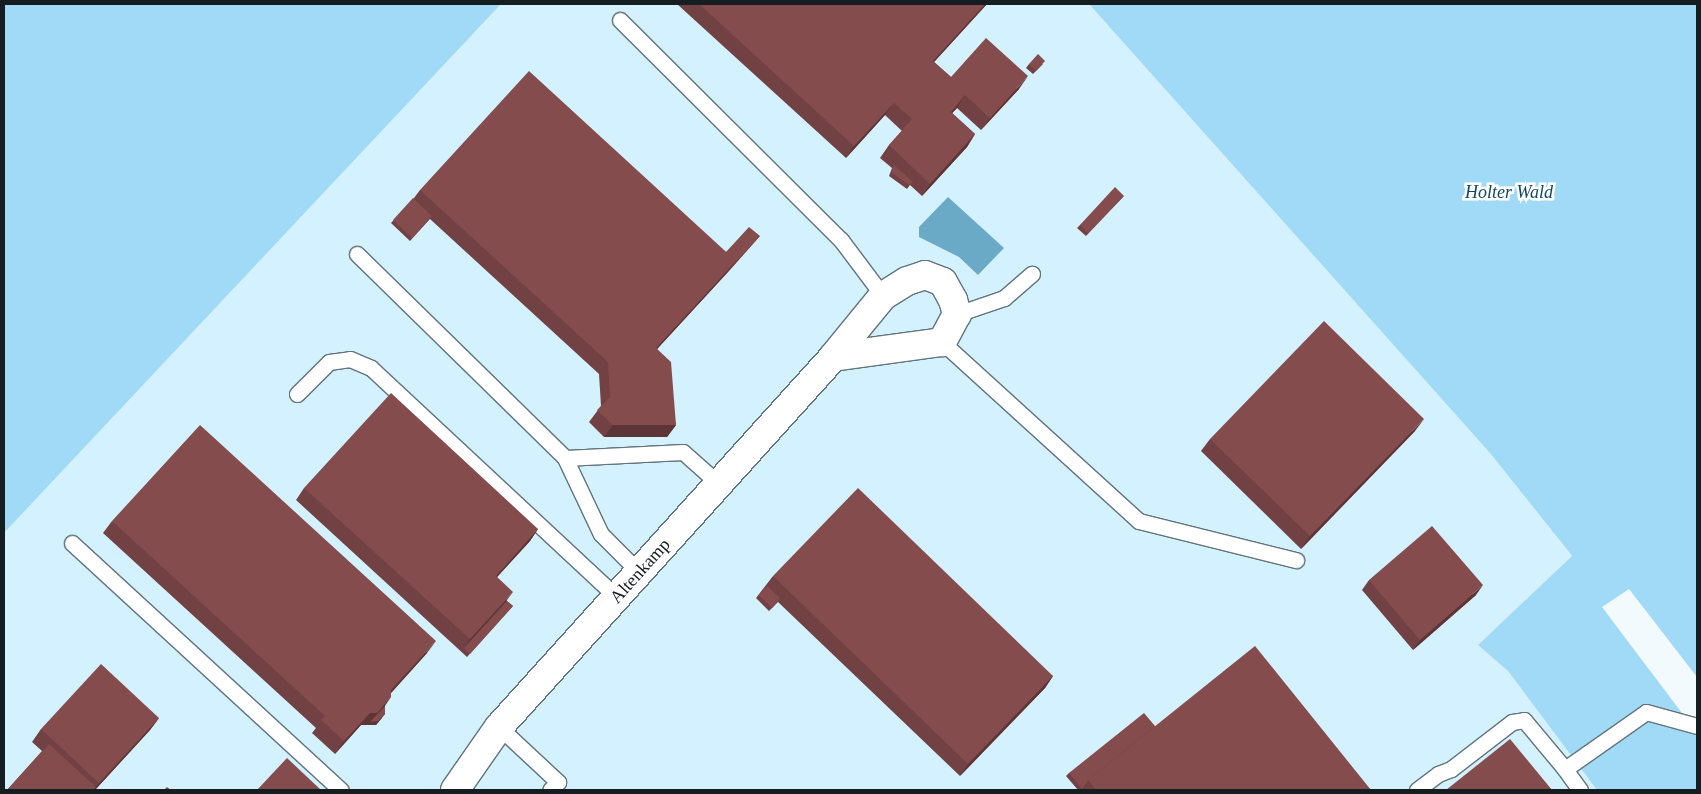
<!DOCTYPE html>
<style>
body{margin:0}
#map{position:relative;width:1701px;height:794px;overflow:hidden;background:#f2fafe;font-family:"Times New Roman",serif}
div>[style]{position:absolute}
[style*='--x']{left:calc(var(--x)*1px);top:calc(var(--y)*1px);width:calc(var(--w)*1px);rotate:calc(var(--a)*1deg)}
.built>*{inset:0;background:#d4f1ff}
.green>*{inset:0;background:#a1daf6}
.water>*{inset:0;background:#6baac7}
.roads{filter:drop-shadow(1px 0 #62747d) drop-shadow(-1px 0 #62747d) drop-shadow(0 1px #62747d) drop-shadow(0 -1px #62747d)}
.lane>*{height:15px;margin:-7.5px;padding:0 7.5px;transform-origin:7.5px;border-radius:7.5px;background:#fff}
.street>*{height:28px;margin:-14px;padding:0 14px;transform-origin:14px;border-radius:14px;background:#fff}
.wall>*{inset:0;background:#724143}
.shaded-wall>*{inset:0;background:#5d3537}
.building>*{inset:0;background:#854c4e}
span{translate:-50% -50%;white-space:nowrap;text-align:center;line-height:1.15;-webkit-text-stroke:5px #fff;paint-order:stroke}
.park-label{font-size:18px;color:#13485d;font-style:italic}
.street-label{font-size:18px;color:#151d20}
.frame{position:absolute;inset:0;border:5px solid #151d20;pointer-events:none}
</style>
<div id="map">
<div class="built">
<i style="clip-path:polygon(501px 4px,1089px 4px,1490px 453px,1572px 557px,1478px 645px,1508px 671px,1597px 790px,4px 790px,4px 533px)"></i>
</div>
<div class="green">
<i style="clip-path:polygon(4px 4px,501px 4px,4px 533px)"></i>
<i style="clip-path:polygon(1089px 4px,1697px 4px,1697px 677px,1629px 589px,1602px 607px,1697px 733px,1697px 790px,1597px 790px,1508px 671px,1478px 645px,1572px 556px,1490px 453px)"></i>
</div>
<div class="water">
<i style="clip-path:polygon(948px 197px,1004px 248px,978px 275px,959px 257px,919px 237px,919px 227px)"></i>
</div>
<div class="roads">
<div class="lane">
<i style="--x:620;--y:20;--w:312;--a:44.9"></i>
<i style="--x:841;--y:240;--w:70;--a:53.1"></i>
<i style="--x:357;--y:254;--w:291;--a:44.4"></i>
<i style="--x:565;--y:458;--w:84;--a:64.7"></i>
<i style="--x:601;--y:534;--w:54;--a:45"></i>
<i style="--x:957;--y:314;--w:50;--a:-18.8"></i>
<i style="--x:1004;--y:298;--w:37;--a:-41"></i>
<i style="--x:942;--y:342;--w:266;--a:42.3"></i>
<i style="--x:1139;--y:521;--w:162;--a:14"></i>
<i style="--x:297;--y:394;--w:45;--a:-45"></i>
<i style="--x:329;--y:362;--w:21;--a:-8"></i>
<i style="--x:350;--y:359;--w:23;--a:23"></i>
<i style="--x:371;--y:368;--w:336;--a:43"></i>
<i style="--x:565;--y:458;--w:118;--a:-2.9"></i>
<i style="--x:683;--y:452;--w:48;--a:41.6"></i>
<i style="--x:72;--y:543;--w:365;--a:42.6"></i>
<i style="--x:499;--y:727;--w:81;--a:43"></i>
<i style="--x:558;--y:782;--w:11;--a:135"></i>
<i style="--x:1417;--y:790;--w:26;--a:-37"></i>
<i style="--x:1438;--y:774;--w:14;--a:-21"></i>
<i style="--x:1451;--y:769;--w:77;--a:-37.6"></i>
<i style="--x:1512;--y:722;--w:12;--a:-9"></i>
<i style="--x:1524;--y:720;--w:64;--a:50.1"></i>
<i style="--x:1580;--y:790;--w:26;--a:-126"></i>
<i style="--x:1565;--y:769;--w:99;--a:-35.1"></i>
<i style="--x:1646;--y:712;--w:53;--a:15.4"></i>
</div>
<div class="street">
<i style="--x:455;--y:790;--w:77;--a:-55.1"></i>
<i style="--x:499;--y:727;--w:498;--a:-47.9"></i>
<i style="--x:833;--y:357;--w:79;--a:-50.7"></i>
<i style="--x:883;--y:296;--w:28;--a:-32"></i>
<i style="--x:907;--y:281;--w:19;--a:-18"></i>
<i style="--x:925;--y:275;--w:19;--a:21"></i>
<i style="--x:943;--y:282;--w:21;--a:61"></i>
<i style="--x:953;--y:300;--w:15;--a:74"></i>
<i style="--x:957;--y:314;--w:32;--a:118"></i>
<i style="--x:942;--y:342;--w:110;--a:172.2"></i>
</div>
</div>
<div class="wall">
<i style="clip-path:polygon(677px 4px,987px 4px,934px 62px,951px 77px,1019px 89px,981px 130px,957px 108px,952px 113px,975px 134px,967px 147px,922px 196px,910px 185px,907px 189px,889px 176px,892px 168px,880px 158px,889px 145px,902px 131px,885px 115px,846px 158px)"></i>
<i style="clip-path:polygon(1029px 64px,1043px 64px,1033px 74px,1026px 68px)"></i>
<i style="clip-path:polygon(420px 190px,726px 252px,760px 236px,727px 273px,657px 349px,676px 425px,667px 437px,604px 437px,589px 422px,601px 406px,599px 374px,430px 219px,410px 241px,391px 223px,414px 198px)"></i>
<i style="clip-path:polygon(1124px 196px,1086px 236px,1077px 228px,1080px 225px)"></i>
<i style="clip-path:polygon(1415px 431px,1301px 549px,1201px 451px,1210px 439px)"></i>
<i style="clip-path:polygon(304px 488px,538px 529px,530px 541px,497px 577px,507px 601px,513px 606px,467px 657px,296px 500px)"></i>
<i style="clip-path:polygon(112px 521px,427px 653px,391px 693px,385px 706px,382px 718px,376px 725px,361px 725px,335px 754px,312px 733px,316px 728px,103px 533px)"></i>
<i style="clip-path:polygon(773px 576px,1053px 676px,1045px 688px,960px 776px,778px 602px,769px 611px,756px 598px)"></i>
<i style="clip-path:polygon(1369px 580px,1476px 595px,1413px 650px,1362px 590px)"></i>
<i style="clip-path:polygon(159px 718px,150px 730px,95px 790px,7px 790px,42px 751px,32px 742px,41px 729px)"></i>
<i style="clip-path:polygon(1155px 726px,1371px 790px,1078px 790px,1066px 776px,1069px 773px)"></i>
</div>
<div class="shaded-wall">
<i style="clip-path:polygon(985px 4px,987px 4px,924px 73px,933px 61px)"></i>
<i style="clip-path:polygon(1028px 76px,1019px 89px,981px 130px,990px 118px)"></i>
<i style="clip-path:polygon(965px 95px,957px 108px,942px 124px,951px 112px)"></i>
<i style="clip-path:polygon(894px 103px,885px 115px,846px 158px,854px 146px)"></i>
<i style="clip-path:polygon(975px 134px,967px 147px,922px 196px,930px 184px)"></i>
<i style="clip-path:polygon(760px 236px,727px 273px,647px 360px,656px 348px)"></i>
<i style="clip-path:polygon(1424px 419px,1415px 431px,1301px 549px,1310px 536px)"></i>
<i style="clip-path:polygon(613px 425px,676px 425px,667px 437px,604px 437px)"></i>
<i style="clip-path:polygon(538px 529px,530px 541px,487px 588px,496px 576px)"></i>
<i style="clip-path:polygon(1483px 585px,1476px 595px,1413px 650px,1420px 640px)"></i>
<i style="clip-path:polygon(513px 592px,504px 604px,464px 648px,470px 639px)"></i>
<i style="clip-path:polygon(436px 641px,427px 653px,382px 703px,391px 690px)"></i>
<i style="clip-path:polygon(1053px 676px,1045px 688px,960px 776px,968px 764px)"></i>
<i style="clip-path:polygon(391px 697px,382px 710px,385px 714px,376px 725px,361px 725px,335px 754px,344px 741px,370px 713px)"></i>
<i style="clip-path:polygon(159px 718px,150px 730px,95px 790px,93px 790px,99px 783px)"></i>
</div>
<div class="building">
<i style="clip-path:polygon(699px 4px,985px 4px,933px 61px,951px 77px,986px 38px,1028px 76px,990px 118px,965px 95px,951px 112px,975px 134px,930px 184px,889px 145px,912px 119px,894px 103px,854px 146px)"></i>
<i style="clip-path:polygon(1038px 54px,1045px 61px,1036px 71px,1029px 64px)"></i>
<i style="clip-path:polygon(529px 71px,736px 261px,656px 348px,671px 362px,676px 425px,613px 425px,597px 410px,610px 397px,608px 362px,420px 190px)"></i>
<i style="clip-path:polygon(894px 165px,913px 182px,909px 185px,891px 172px)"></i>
<i style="clip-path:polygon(1115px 187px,1124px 196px,1088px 233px,1080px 225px)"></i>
<i style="clip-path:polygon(413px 198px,432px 216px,412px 238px,393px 220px)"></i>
<i style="clip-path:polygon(749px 227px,760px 236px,733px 265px,736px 261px,726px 252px)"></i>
<i style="clip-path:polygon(1324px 321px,1424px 419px,1310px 536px,1210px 439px)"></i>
<i style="clip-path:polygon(391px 393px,538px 529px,496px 576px,513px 592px,470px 639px,304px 488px)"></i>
<i style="clip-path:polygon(200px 425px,436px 641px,391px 690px,391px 697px,377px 713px,370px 713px,344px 741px,321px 720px,325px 716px,112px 521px)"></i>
<i style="clip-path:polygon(858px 488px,1053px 676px,968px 764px,773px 576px)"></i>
<i style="clip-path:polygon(1432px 526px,1483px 585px,1420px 640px,1369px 580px)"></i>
<i style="clip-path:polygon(767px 586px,780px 598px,772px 608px,759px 595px)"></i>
<i style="clip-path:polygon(507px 601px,513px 606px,470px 654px,464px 648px)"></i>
<i style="clip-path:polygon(1255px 646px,1371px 790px,1096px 790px,1088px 780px)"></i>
<i style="clip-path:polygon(101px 664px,159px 718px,99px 783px,41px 729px)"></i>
<i style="clip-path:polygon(385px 706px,385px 714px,378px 721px,370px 722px)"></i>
<i style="clip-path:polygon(1144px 713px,1155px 726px,1088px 780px,1082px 789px,1069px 773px)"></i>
<i style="clip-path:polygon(1510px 739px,1552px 790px,1446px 790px)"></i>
<i style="clip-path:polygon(49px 744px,96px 787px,93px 790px,7px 790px)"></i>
<i style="clip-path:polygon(287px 758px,321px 790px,257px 790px)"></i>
<i style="clip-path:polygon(167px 787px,171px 790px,164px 790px)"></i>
</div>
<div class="park-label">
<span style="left:1509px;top:192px">Holter Wald</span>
</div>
<div class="street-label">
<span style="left:640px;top:571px;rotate:-48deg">Altenkamp</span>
</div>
<div class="frame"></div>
</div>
